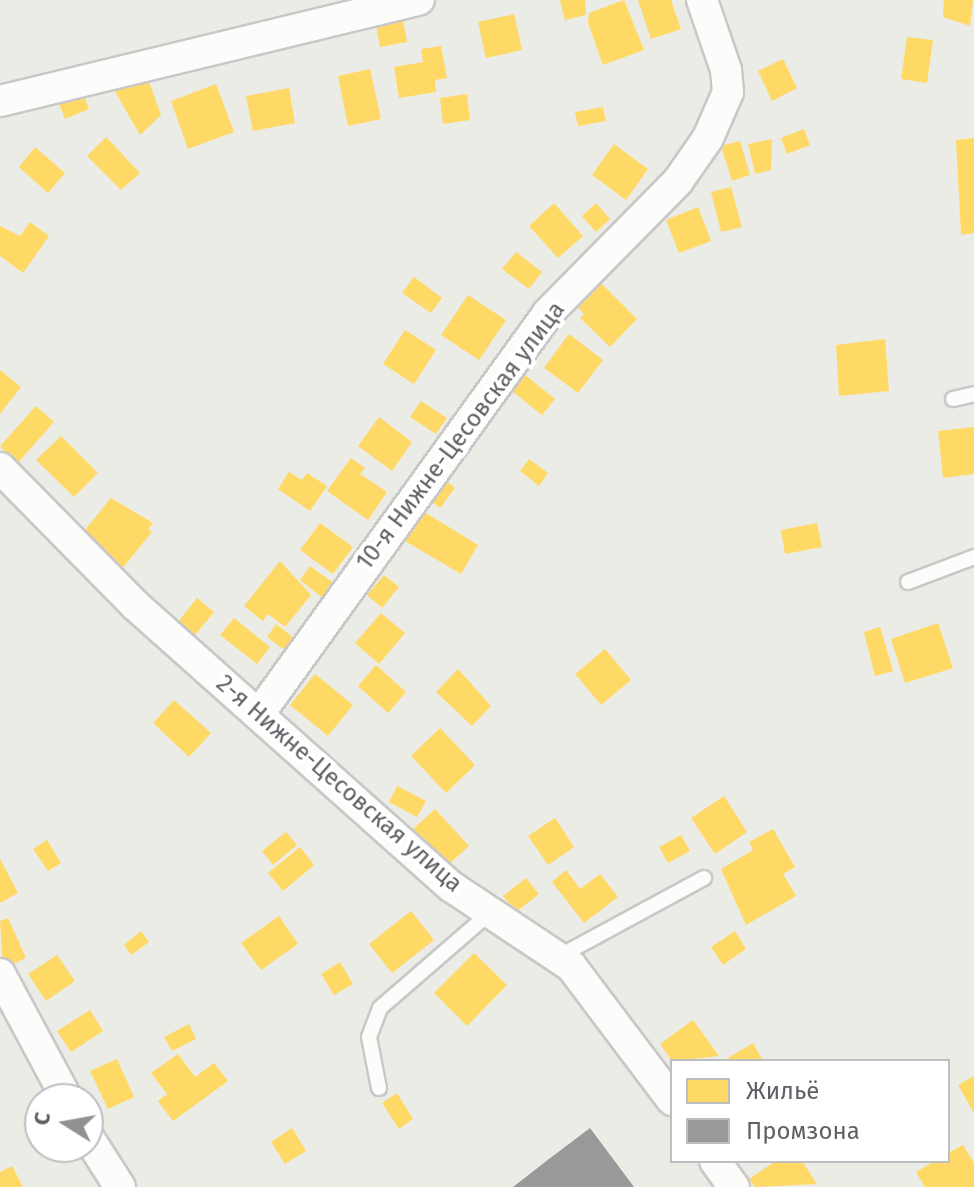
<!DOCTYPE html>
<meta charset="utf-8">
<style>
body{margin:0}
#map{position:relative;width:974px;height:1187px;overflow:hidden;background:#ecece7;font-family:"Fira Sans",sans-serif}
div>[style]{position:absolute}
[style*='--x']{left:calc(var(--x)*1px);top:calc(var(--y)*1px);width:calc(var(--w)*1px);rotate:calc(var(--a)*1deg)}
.homes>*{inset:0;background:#ffd966}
.industry>*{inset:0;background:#999}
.roads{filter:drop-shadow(2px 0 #c8c8c8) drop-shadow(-2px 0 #c8c8c8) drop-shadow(0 2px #c8c8c8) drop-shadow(0 -2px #c8c8c8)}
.lane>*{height:14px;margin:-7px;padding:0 7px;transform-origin:7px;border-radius:7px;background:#fcfcfb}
.street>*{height:30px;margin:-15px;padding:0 15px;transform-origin:15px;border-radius:15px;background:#fcfcfb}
span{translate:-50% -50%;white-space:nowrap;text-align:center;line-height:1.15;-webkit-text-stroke:8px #fff;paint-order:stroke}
.street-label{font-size:24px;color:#5d6064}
.legend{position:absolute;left:670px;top:1059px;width:280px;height:104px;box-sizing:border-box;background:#fff;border:2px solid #bebfc1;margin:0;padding:10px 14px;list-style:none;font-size:24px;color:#5d6064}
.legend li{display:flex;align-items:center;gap:16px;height:40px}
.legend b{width:40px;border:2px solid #bebfc1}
.north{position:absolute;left:24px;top:1083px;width:80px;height:80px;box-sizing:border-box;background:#fff;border:2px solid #bebfc1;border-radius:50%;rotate:281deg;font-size:22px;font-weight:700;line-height:32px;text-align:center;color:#5d6064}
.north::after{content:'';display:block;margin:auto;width:28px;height:36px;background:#8f9192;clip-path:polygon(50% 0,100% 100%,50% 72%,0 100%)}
</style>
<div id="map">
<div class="homes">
<i style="clip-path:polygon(560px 0,585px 0,586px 15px,565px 20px)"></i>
<i style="clip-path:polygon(624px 0,644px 50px,603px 65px,588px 23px,589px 13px)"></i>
<i style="clip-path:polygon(638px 0,671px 0,681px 29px,651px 39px)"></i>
<i style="clip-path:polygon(944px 0,973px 0,970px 26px,943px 17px)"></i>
<i style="clip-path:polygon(514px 14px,522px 50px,486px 58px,478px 22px)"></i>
<i style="clip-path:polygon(403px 21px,407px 42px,380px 47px,376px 25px)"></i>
<i style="clip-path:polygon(907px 37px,933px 40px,927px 83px,901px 79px)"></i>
<i style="clip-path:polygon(441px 46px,447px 78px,435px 80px,436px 92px,399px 98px,394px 67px,423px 62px,421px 49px)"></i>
<i style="clip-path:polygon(783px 59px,797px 88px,772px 101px,758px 71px)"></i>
<i style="clip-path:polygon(370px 69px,381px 119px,348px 126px,338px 76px)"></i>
<i style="clip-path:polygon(149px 82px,161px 115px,140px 135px,114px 90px)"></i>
<i style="clip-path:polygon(216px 84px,234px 132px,188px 149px,171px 101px)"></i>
<i style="clip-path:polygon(289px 88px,295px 123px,253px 131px,246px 96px)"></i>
<i style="clip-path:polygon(83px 94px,89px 109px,65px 119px,59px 104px)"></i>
<i style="clip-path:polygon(467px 94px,470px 120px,443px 124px,440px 98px)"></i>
<i style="clip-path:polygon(603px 107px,606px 121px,578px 126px,575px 112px)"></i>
<i style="clip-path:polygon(804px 129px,810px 145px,787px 154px,781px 138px)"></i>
<i style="clip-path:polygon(106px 137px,140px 173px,121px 190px,87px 156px)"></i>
<i style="clip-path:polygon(974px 138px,974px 233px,961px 235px,956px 140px)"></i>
<i style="clip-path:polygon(772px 139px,771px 170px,755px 174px,748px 144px)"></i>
<i style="clip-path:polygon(740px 141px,750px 175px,732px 181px,721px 146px)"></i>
<i style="clip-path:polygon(614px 144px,648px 169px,626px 200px,592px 175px)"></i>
<i style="clip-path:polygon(35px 147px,65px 173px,48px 193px,19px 167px)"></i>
<i style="clip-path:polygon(731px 187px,742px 227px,721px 232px,711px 192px)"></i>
<i style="clip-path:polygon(554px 203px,583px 236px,558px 258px,529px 226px)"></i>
<i style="clip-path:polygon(596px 203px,610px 219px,596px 232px,582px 216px)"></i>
<i style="clip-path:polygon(698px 207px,711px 241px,679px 253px,666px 220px)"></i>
<i style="clip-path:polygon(30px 222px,49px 236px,23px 273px,0 256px,0 226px,20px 236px)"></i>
<i style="clip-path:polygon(516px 252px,542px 272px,529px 289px,502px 269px)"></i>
<i style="clip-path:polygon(414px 277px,442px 298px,431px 313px,402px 293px)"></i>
<i style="clip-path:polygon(597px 279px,637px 319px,610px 347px,580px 318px,584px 314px,574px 303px)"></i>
<i style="clip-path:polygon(468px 295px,506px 320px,479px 360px,441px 335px)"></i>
<i style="clip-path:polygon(405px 330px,436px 350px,414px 384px,383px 364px)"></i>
<i style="clip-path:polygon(569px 334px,603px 360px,578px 393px,544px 368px)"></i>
<i style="clip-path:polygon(885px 339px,889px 391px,839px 396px,836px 345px)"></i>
<i style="clip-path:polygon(515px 367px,555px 399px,542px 415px,502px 383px)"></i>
<i style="clip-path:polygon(0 370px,21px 387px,0 414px)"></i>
<i style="clip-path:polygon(421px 401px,447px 418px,436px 434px,410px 417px)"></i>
<i style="clip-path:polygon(36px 406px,54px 422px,16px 465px,0 446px)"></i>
<i style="clip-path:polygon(379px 417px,412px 442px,392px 471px,358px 446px)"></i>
<i style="clip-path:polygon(974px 427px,974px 474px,943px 478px,938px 431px)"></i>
<i style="clip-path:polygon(61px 436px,98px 473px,74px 497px,36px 460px)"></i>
<i style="clip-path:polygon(351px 458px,365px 468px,360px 474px,387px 492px,368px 520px,327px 491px)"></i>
<i style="clip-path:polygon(529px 459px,548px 473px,539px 486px,520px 471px)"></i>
<i style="clip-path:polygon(289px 472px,302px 480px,307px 473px,327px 486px,310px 511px,278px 489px)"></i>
<i style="clip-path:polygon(439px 475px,455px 488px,440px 508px,424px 496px)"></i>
<i style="clip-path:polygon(111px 498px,153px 523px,148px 529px,152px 532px,121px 570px,80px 536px)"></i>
<i style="clip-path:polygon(416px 507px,478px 545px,461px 574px,398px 537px)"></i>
<i style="clip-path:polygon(320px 523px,353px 547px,333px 574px,300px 550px)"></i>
<i style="clip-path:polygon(817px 523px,822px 547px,785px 554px,781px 530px)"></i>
<i style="clip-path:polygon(280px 561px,311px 595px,285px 627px,268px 614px,263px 621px,244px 606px)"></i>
<i style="clip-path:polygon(310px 566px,335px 584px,324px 599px,300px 580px)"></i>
<i style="clip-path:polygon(384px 575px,399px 587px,382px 608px,367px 595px)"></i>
<i style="clip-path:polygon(197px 598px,214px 612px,191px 640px,174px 627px)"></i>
<i style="clip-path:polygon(381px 613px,405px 633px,379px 664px,355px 643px)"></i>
<i style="clip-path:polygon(234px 618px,270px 647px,257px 664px,220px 635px)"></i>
<i style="clip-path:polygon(938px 623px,953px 668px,905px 683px,891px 639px)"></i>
<i style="clip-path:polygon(276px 624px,295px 639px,286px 651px,267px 637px)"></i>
<i style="clip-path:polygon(880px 627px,893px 671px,875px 676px,864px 632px)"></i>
<i style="clip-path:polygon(605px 649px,631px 680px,601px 705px,575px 674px)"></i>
<i style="clip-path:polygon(376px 665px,406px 692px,388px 713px,358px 686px)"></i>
<i style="clip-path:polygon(458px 669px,491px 706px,472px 726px,436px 692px)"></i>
<i style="clip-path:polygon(315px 674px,353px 705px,328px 736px,290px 705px)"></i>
<i style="clip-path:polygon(174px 700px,211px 733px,189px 757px,153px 723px)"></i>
<i style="clip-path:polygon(440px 728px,475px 765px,446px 793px,411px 756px)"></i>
<i style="clip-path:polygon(397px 786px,426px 801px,417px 817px,389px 802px)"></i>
<i style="clip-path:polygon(724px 796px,747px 832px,715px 854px,691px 818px)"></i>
<i style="clip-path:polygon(435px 809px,469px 846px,447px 866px,413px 829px)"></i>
<i style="clip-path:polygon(555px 818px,574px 847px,548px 865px,528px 836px)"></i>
<i style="clip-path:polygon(773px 829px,795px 867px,783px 874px,796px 896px,746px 925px,721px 869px,753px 850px,749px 842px)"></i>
<i style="clip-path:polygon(286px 832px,297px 845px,273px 865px,262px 851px)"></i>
<i style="clip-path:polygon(681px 835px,690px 851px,668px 863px,659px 847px)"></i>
<i style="clip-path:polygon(47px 840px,61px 863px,48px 871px,33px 849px)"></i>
<i style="clip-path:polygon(300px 847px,314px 865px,283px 891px,268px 873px)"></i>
<i style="clip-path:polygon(0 859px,18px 893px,0 903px)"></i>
<i style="clip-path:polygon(566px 870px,580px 889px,600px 874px,618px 897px,584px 923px,552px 882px)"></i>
<i style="clip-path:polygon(526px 878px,539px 894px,516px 912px,503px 896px)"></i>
<i style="clip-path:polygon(411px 911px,434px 940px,392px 973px,369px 944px)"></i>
<i style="clip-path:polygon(279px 916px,298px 944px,261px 970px,241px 943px)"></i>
<i style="clip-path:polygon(8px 918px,26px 958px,3px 969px,0 921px)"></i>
<i style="clip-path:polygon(141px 931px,149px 942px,131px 955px,124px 945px)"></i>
<i style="clip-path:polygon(735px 931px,746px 949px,723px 965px,711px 947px)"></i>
<i style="clip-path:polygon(474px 953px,507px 985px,467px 1026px,434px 993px)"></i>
<i style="clip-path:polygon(57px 955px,75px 981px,46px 1001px,28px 974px)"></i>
<i style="clip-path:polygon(340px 962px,353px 984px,334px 995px,321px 974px)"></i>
<i style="clip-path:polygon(90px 1010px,103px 1031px,71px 1052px,57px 1031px)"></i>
<i style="clip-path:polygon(693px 1020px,719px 1056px,672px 1061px,660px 1044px)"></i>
<i style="clip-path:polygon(189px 1024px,196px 1039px,172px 1051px,164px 1037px)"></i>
<i style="clip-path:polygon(753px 1043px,763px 1061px,723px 1061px)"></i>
<i style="clip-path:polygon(178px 1054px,195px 1077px,214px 1063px,228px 1081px,173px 1121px,158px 1101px,167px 1094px,151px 1073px)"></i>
<i style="clip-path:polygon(117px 1059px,134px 1097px,108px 1109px,90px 1071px)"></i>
<i style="clip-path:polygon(974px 1076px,974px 1113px,958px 1085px)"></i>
<i style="clip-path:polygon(397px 1093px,413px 1119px,399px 1129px,382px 1103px)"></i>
<i style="clip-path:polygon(292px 1128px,306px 1151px,285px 1164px,271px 1142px)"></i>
<i style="clip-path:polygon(963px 1145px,974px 1163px,974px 1187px,925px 1187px,916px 1172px,935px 1161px,948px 1161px,948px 1153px)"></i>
<i style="clip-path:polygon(776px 1161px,802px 1161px,817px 1184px,755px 1187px,749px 1179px)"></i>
<i style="clip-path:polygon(12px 1166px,23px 1187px,0 1187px,0 1172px)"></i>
</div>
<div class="industry">
<i style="clip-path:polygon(590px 1128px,634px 1187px,513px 1187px,549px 1159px)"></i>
</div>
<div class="roads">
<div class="lane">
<i style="--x:953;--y:399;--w:22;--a:-13"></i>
<i style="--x:908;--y:582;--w:71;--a:-20.7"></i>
<i style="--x:558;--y:957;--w:166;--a:-28.4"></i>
<i style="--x:379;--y:1088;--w:52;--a:-101.1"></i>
<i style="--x:369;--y:1037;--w:31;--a:-69"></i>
<i style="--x:380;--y:1008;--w:147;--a:-40.9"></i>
</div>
<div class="street">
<i style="--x:0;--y:101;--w:431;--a:-13.6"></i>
<i style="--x:0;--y:468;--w:192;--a:45.4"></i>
<i style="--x:135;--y:605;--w:424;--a:41.7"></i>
<i style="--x:452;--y:887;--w:143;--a:33.6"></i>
<i style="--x:571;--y:966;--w:168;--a:53"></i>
<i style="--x:259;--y:714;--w:493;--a:-54.2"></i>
<i style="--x:547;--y:314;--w:187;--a:-45.4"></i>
<i style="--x:678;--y:181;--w:52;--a:-55.1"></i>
<i style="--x:708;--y:138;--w:50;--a:-66.5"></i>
<i style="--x:728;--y:92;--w:22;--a:-95"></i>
<i style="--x:726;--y:70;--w:74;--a:-108.9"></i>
<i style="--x:0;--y:974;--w:142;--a:61.8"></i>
<i style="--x:88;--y:1137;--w:59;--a:57.4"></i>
<i style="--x:715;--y:1161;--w:32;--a:54"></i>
</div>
</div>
<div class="street-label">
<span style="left:461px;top:436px;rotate:-53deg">10-я Нижне-Цесовская улица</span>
<span style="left:339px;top:784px;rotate:41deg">2-я Нижне-Цесовская улица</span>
</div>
<ul class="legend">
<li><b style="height:22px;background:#ffd966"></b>Жильё</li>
<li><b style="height:22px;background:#999"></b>Промзона</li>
</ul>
<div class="north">С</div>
</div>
